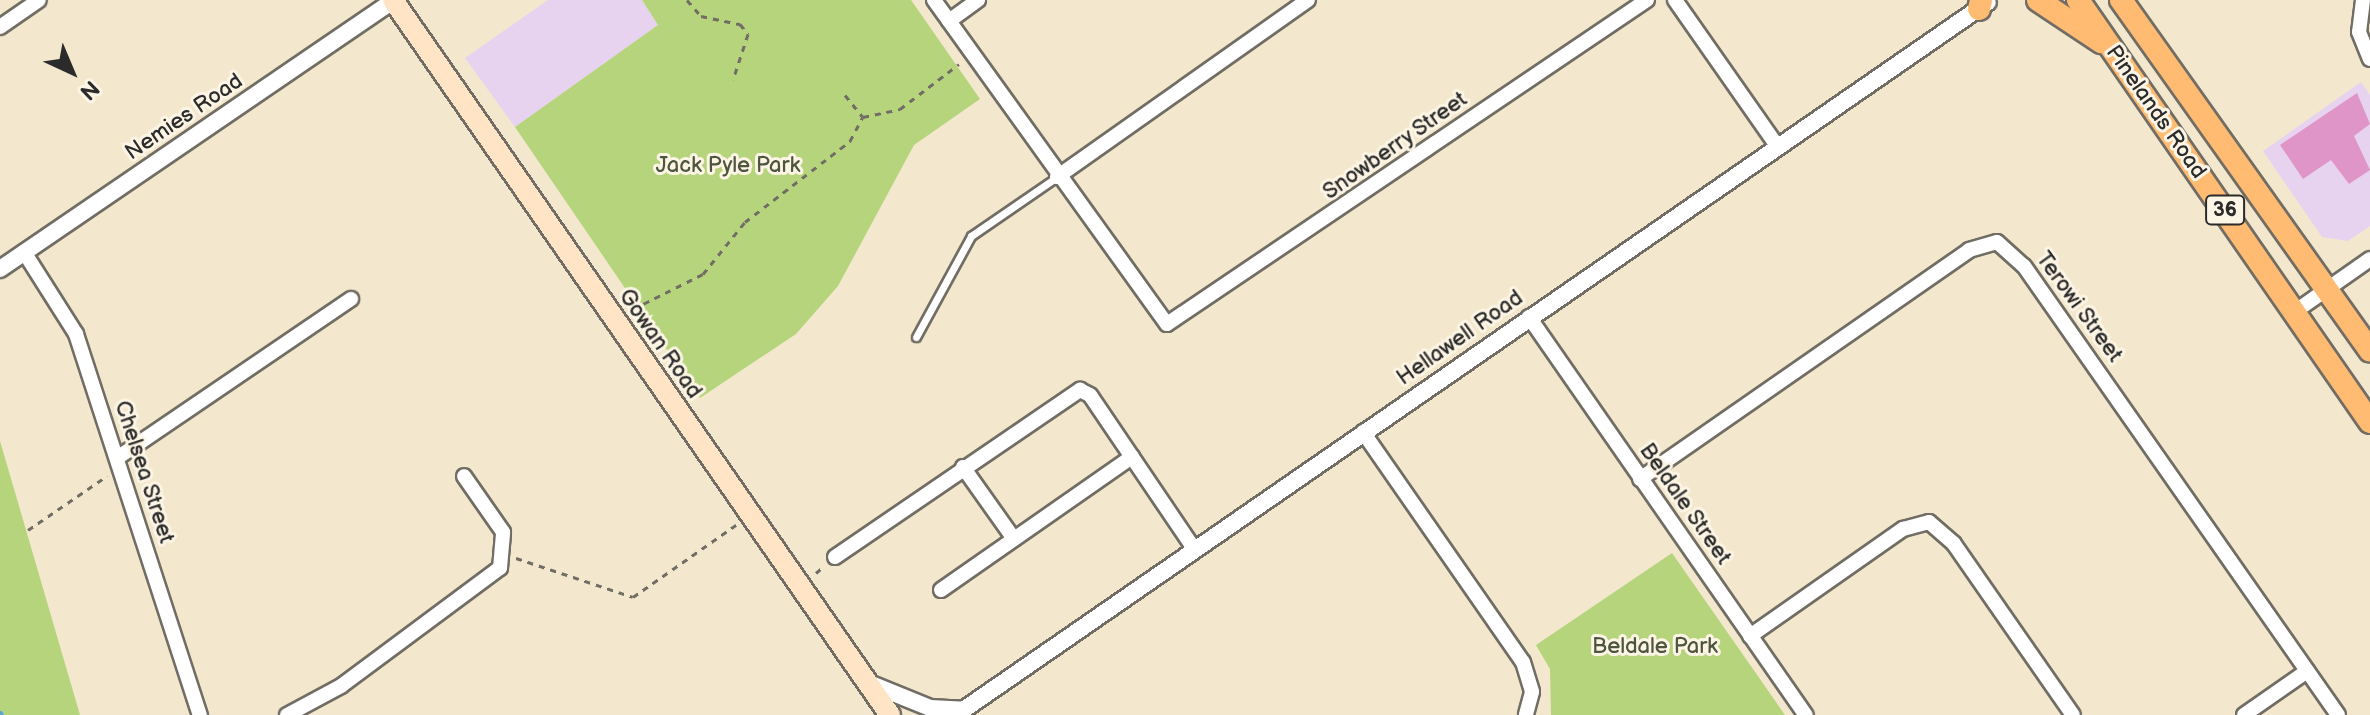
<!DOCTYPE html>
<style>
body{margin:0}
#map{position:relative;width:2370px;height:715px;overflow:hidden;background:#f3e8cd;font-family:"Balsamiq Sans",sans-serif}
div>[style]{position:absolute}
[style*='--x']{left:calc(var(--x)*1px);top:calc(var(--y)*1px);width:calc(var(--w)*1px);rotate:calc(var(--a)*1deg)}
.built>*{inset:0;background:#e7d2ef}
.green>*{inset:0;background:#b5d47b}
.stream>*{height:5px;margin:-2.5px;padding:0 2.5px;transform-origin:2.5px;border-radius:2.5px;background:#5fa2d4}
.building>*{inset:0;background:#df95c7}
.path>*{height:3px;margin-top:-1.5px;transform-origin:0;background:repeating-linear-gradient(90deg,#716d64 0 6px,transparent 0 12px)}
.roads{filter:drop-shadow(2px 0 #716d64) drop-shadow(-2px 0 #716d64) drop-shadow(0 2px #716d64) drop-shadow(0 -2px #716d64)}
.service>*{height:7px;margin:-3.5px;padding:0 3.5px;transform-origin:3.5px;border-radius:3.5px;background:#fff}
.minor>*{height:14px;margin:-7px;padding:0 7px;transform-origin:7px;border-radius:7px;background:#fff}
.tertiary>*{height:16px;margin:-8px;padding:0 8px;transform-origin:8px;border-radius:8px;background:#fff}
.secondary>*{height:20px;margin:-10px;padding:0 10px;transform-origin:10px;border-radius:10px;background:#ffe4c6}
.primary>*{height:22px;margin:-11px;padding:0 11px;transform-origin:11px;border-radius:11px;background:#ffbb71}
span{translate:-50% -50%;white-space:nowrap;text-align:center;line-height:1.15;-webkit-text-stroke:6px #fcf5e5;paint-order:stroke}
.shield-label span{padding:2px 6px;background:#fcf5e5;border:2px solid;border-radius:6px;-webkit-text-stroke-width:0}
.shield-label{font-size:20px;color:#2b2b2b;font-weight:700}
.street-label{font-size:22px;color:#2b2b2b}
.park-label{font-size:22px;color:#4e553f}
.north{position:absolute;left:32px;top:32px;width:80px;height:80px;-webkit-text-stroke:6px #fcf5e5;paint-order:stroke;rotate:136deg;font-size:22px;font-weight:700;line-height:32px;text-align:center;color:#2b2b2b}
.north::after{content:'';display:block;margin:auto;width:28px;height:36px;background:#2b2b2b;clip-path:polygon(50% 0,100% 100%,50% 72%,0 100%)}
</style>
<div id="map">
<div class="built">
<i style="clip-path:polygon(548px 0,642px 0,658px 25px,515px 127px,465px 58px)"></i>
<i style="clip-path:polygon(2361px 82px,2370px 95px,2370px 226px,2348px 241px,2322px 237px,2263px 151px)"></i>
</div>
<div class="green">
<i style="clip-path:polygon(642px 0,911px 0,980px 99px,914px 145px,838px 286px,796px 334px,700px 398px,515px 127px,658px 25px)"></i>
<i style="clip-path:polygon(0 441px,80px 715px,0 715px)"></i>
<i style="clip-path:polygon(1672px 553px,1785px 715px,1551px 715px,1550px 669px,1536px 645px)"></i>
</div>
<div class="stream">
<i style="--x:0;--y:713;--w:2;--a:63"></i>
</div>
<div class="building">
<i style="clip-path:polygon(2357px 93px,2370px 124px,2354px 136px,2370px 170px,2349px 184px,2331px 160px,2303px 179px,2280px 145px)"></i>
</div>
<div class="path">
<i style="--x:687;--y:0;--w:21;--a:49"></i>
<i style="--x:701;--y:16;--w:40;--a:12"></i>
<i style="--x:740;--y:24;--w:13;--a:51"></i>
<i style="--x:748;--y:34;--w:48;--a:108.1"></i>
<i style="--x:845;--y:95;--w:28;--a:51"></i>
<i style="--x:633;--y:309;--w:78;--a:-26.6"></i>
<i style="--x:703;--y:274;--w:67;--a:-51.1"></i>
<i style="--x:745;--y:222;--w:133;--a:-37.6"></i>
<i style="--x:850;--y:141;--w:27;--a:-62"></i>
<i style="--x:863;--y:117;--w:38;--a:-12"></i>
<i style="--x:900;--y:109;--w:74;--a:-37.3"></i>
<i style="--x:28;--y:530;--w:96;--a:-34.4"></i>
<i style="--x:516;--y:558;--w:123;--a:18.4"></i>
<i style="--x:633;--y:597;--w:126;--a:-35"></i>
<i style="--x:816;--y:573;--w:9;--a:-41"></i>
</div>
<div class="roads">
<div class="service">
<i style="--x:916;--y:337;--w:115;--a:-61.4"></i>
<i style="--x:971;--y:236;--w:104;--a:-34.5"></i>
</div>
<div class="minor">
<i style="--x:934;--y:0;--w:399;--a:54.3"></i>
<i style="--x:1167;--y:324;--w:579;--a:-34.02"></i>
<i style="--x:1675;--y:0;--w:179;--a:55"></i>
<i style="--x:2363;--y:0;--w:32;--a:97"></i>
<i style="--x:2359;--y:32;--w:29;--a:68"></i>
<i style="--x:949;--y:21;--w:36;--a:-36"></i>
<i style="--x:0;--y:27;--w:47;--a:-34.7"></i>
<i style="--x:1057;--y:177;--w:307;--a:-35.2"></i>
<i style="--x:24;--y:252;--w:97;--a:57.6"></i>
<i style="--x:76;--y:334;--w:401;--a:72"></i>
<i style="--x:2293;--y:313;--w:94;--a:-35"></i>
<i style="--x:1529;--y:317;--w:485;--a:55.2"></i>
<i style="--x:1363;--y:432;--w:280;--a:55.2"></i>
<i style="--x:1523;--y:662;--w:31;--a:73"></i>
<i style="--x:1532;--y:692;--w:24;--a:105"></i>
<i style="--x:117;--y:458;--w:283;--a:-34.2"></i>
<i style="--x:963;--y:467;--w:88;--a:54.7"></i>
<i style="--x:1640;--y:479;--w:401;--a:-34.8"></i>
<i style="--x:1969;--y:250;--w:29;--a:-16"></i>
<i style="--x:1997;--y:242;--w:36;--a:42"></i>
<i style="--x:2024;--y:266;--w:548;--a:55.03"></i>
<i style="--x:835;--y:557;--w:297;--a:-34.3"></i>
<i style="--x:1080;--y:390;--w:11;--a:27"></i>
<i style="--x:1090;--y:395;--w:187;--a:55.9"></i>
<i style="--x:941;--y:590;--w:233;--a:-34.9"></i>
<i style="--x:1750;--y:636;--w:187;--a:-35"></i>
<i style="--x:1903;--y:529;--w:27;--a:-15"></i>
<i style="--x:1929;--y:522;--w:33;--a:41"></i>
<i style="--x:1954;--y:544;--w:208;--a:55.2"></i>
<i style="--x:287;--y:715;--w:61;--a:-28.2"></i>
<i style="--x:341;--y:686;--w:198;--a:-36.6"></i>
<i style="--x:500;--y:568;--w:36;--a:-85"></i>
<i style="--x:503;--y:532;--w:68;--a:-124.9"></i>
<i style="--x:2244;--y:715;--w:77;--a:-34.9"></i>
</div>
<div class="tertiary">
<i style="--x:0;--y:269;--w:476;--a:-34.3"></i>
<i style="--x:866;--y:682;--w:69;--a:22.1"></i>
<i style="--x:930;--y:708;--w:34;--a:3"></i>
<i style="--x:956;--y:715;--w:1254;--a:-34.64"></i>
</div>
<div class="secondary">
<i style="--x:393;--y:0;--w:871;--a:55.2"></i>
</div>
<div class="primary">
<i style="--x:2038;--y:0;--w:76;--a:33.7"></i>
<i style="--x:2078;--y:0;--w:513;--a:55.32"></i>
<i style="--x:2121;--y:0;--w:430;--a:54.6"></i>
<i style="--x:1979;--y:9;--w:9;--a:-77"></i>
</div>
</div>
<div class="shield-label">
<span style="left:2225px;top:210px">36</span>
</div>
<div class="street-label">
<span style="left:2156px;top:112px;rotate:55deg">Pinelands Road</span>
<span style="left:184px;top:117px;rotate:-34deg">Nemies Road</span>
<span style="left:1395px;top:146px;rotate:-35deg">Snowberry Street</span>
<span style="left:2079px;top:307px;rotate:54deg">Terowi Street</span>
<span style="left:1460px;top:338px;rotate:-35deg">Hellawell Road</span>
<span style="left:660px;top:344px;rotate:55deg">Gowan Road</span>
<span style="left:144px;top:472px;rotate:72deg">Chelsea Street</span>
<span style="left:1685px;top:504px;rotate:55deg">Beldale Street</span>
</div>
<div class="park-label">
<span style="left:728px;top:166px">Jack Pyle Park</span>
<span style="left:1655px;top:647px">Beldale Park</span>
</div>
<div class="north">N</div>
</div>
